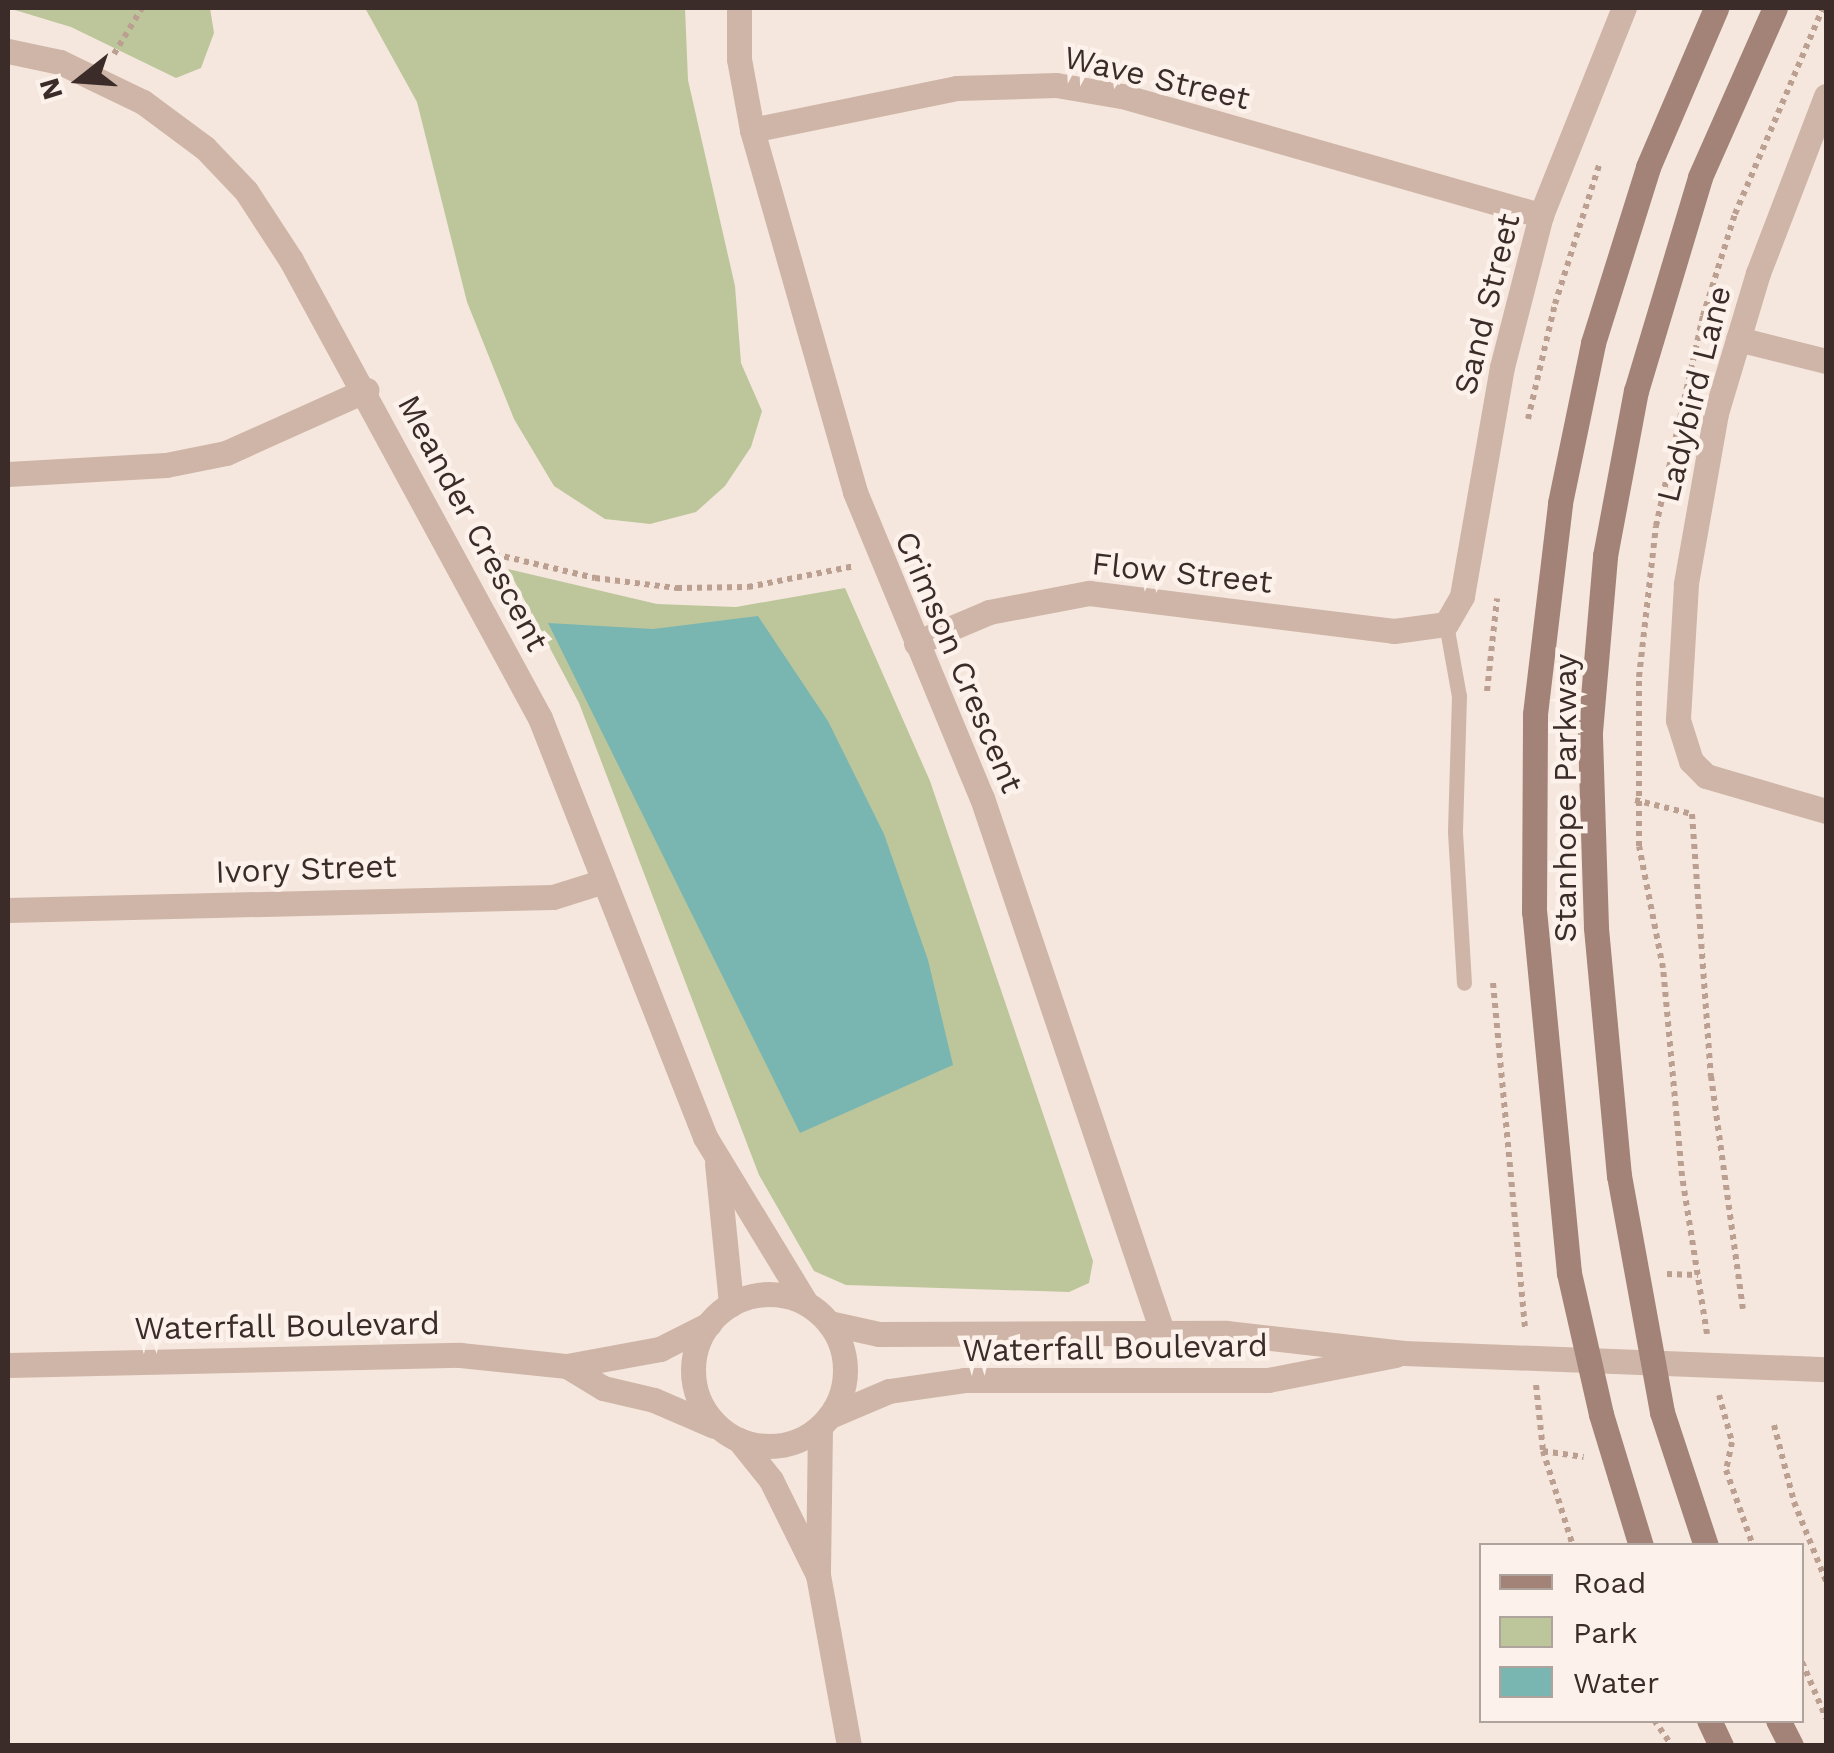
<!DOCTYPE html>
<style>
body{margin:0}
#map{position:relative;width:1834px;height:1753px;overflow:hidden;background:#f5e7dd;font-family:"Work Sans",sans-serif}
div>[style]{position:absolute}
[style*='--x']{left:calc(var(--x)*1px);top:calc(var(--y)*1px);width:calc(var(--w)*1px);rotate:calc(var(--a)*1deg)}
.green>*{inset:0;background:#bdc69b}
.water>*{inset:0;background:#79b6b2}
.path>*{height:6px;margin-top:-3px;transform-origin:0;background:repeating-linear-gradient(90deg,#bb9f91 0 5px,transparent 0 10px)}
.service>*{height:15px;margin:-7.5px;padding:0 7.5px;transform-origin:7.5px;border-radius:7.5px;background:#cfb5a7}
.minor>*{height:25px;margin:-12.5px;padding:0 12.5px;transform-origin:12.5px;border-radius:12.5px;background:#cfb5a7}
.tertiary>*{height:25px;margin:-12.5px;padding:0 12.5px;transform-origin:12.5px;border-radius:12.5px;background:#cfb5a7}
.tertiary>.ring{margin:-12.5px;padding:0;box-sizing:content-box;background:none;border:25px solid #cfb5a7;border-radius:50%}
.secondary>*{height:25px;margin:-12.5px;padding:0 12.5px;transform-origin:12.5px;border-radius:12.5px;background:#a38378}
span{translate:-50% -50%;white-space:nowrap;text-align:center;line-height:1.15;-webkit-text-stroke:9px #fcf2eb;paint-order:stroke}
.street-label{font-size:32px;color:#3b2c29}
.frame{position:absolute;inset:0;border:10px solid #3b2c29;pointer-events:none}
.legend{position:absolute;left:1479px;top:1543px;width:325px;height:180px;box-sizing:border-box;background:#fcf2eb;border:2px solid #afa39d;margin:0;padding:12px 18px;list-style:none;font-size:30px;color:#3b2c29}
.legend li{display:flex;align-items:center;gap:20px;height:50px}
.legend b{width:50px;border:2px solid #afa39d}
.north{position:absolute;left:30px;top:30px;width:100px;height:100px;-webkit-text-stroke:8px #fcf2eb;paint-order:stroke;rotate:253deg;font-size:28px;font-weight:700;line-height:40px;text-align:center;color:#3b2c29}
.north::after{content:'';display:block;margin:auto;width:35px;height:45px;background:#3b2c29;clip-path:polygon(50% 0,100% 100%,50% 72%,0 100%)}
</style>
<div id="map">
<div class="green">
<i style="clip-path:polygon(8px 8px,210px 8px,214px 33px,201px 68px,176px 78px,71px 27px)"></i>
<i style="clip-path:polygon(365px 8px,685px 8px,688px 80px,735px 286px,741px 363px,762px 411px,751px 447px,725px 486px,696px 512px,650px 524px,605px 519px,554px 486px,514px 419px,467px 302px,417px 102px)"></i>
<i style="clip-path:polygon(508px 569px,657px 604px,736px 607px,845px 588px,930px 781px,1093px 1261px,1089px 1283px,1069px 1292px,846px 1285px,814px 1271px,759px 1175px,579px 703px)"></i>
</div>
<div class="water">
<i style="clip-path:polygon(758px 616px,828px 721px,884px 834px,928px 960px,953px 1065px,800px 1133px,548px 623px,653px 629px)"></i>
</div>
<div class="path">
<i style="--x:114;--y:54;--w:54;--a:-58.7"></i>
<i style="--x:1528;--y:419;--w:118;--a:-76.8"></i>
<i style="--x:1555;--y:304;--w:149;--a:-72.4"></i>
<i style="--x:485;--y:552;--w:113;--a:13.3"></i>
<i style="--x:595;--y:578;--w:83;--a:7"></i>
<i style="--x:677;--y:588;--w:71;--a:-0.8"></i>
<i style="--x:748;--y:587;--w:109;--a:-11.1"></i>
<i style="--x:1487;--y:691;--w:93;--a:-83.8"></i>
<i style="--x:1635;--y:800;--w:59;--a:13.8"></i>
<i style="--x:1692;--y:814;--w:263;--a:85.9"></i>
<i style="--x:1711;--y:1076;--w:235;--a:82.2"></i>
<i style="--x:1493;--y:983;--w:347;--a:84.7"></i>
<i style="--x:1667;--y:1274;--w:31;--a:2"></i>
<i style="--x:1707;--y:1334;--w:160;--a:-99"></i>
<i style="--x:1682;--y:1176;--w:209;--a:-95.2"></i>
<i style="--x:1663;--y:968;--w:124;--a:-101.1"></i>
<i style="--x:1639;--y:846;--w:169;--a:-90"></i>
<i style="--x:1639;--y:677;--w:152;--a:-83.6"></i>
<i style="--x:1656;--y:526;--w:215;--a:-77.4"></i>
<i style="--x:1703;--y:316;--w:107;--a:-72.6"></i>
<i style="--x:1735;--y:214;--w:224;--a:-66.9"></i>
<i style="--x:1536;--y:1385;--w:66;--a:83.9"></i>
<i style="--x:1543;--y:1451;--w:100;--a:72.5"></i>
<i style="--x:1719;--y:1395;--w:49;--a:74.5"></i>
<i style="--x:1732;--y:1442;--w:29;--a:102"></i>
<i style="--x:1726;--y:1470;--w:81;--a:70.4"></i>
<i style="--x:1774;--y:1425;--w:80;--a:75.4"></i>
<i style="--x:1794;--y:1502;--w:85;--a:67.9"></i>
<i style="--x:1543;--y:1451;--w:41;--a:8.3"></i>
<i style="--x:1802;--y:1662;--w:61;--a:66.8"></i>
<i style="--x:1654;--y:1720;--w:32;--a:55"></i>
</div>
<div class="service">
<i style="--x:1446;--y:624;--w:73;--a:79.8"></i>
<i style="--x:1459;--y:696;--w:136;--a:91.7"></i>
<i style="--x:1455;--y:832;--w:151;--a:86.6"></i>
</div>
<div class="minor">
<i style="--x:739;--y:8;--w:51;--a:90"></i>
<i style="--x:739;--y:59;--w:72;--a:79.6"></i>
<i style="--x:752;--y:130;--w:376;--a:74.1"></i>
<i style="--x:855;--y:492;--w:331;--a:67.5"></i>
<i style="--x:982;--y:798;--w:563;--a:71.34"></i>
<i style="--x:8;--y:51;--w:53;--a:11.9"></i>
<i style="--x:60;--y:62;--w:92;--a:25.7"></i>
<i style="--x:143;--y:102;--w:77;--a:36.6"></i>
<i style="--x:205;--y:148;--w:59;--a:46.4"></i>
<i style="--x:246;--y:191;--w:82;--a:56.9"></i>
<i style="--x:291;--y:260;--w:521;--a:61.47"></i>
<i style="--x:540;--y:718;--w:450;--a:68.5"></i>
<i style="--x:705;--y:1137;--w:194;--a:58.7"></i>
<i style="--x:1826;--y:96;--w:190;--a:111"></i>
<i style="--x:1758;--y:273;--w:146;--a:106.7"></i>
<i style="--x:1716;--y:413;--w:174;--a:100"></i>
<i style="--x:1686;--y:584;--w:136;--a:93.4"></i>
<i style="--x:1678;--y:720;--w:43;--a:72.4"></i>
<i style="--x:1691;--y:761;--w:21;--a:45"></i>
<i style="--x:1706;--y:776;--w:125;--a:16.3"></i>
<i style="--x:752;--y:130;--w:209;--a:-11.6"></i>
<i style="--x:957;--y:88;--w:99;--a:-1.7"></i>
<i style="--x:1056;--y:85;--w:67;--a:9.5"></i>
<i style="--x:1122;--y:96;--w:436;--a:15.9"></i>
<i style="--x:1738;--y:339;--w:91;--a:14"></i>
<i style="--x:8;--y:474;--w:158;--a:-3.3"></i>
<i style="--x:166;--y:465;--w:61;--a:-11.3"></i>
<i style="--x:226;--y:453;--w:154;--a:-24.2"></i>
<i style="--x:916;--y:643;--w:79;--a:-23"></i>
<i style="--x:989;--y:612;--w:102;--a:-10.8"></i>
<i style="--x:1089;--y:593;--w:307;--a:7.1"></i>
<i style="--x:1394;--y:631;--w:52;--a:-7.7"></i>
<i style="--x:1446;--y:624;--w:32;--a:-60"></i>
<i style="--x:1462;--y:596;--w:232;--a:-80.1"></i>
<i style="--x:1502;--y:367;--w:157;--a:-75.6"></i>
<i style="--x:1541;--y:215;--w:223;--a:-68.2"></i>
<i style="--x:8;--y:910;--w:545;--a:-1.37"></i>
<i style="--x:553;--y:897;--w:53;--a:-17.4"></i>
<i style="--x:717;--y:1163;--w:142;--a:84.3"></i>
<i style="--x:820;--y:1427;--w:148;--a:90.8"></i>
<i style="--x:818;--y:1575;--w:174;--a:79.7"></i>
<i style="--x:739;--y:1440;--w:51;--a:51.3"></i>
<i style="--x:771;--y:1480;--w:106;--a:63.7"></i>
</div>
<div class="tertiary">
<i class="ring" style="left:693px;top:1294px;width:127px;height:127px"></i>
<i style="--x:829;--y:1323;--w:51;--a:12.4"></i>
<i style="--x:879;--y:1334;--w:347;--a:-0.2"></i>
<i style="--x:1226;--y:1333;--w:179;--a:6.4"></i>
<i style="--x:1404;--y:1353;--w:422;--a:2.2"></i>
<i style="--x:8;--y:1365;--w:452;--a:-1.3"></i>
<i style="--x:460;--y:1355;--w:108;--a:5.9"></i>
<i style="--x:567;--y:1366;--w:95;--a:-10.4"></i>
<i style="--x:660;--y:1349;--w:55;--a:-27"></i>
<i style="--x:567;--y:1366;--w:42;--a:31.4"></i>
<i style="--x:603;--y:1388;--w:52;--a:13.2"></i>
<i style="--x:654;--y:1400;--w:65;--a:23.4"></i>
<i style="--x:830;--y:1416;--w:64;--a:-23"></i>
<i style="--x:889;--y:1391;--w:76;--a:-8.3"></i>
<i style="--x:964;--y:1380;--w:304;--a:0"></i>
<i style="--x:1268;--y:1380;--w:130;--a:-11.1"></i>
</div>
<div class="secondary">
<i style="--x:1641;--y:1546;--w:138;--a:-106.9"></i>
<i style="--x:1601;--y:1414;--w:145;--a:-102.8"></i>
<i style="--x:1569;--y:1273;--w:363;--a:-95.5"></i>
<i style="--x:1534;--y:912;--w:198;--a:-89.7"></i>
<i style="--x:1535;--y:714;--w:212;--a:-83.2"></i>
<i style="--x:1560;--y:503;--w:163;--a:-78.3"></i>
<i style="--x:1593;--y:343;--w:184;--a:-72.6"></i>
<i style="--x:1648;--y:167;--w:173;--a:-66.8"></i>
<i style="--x:1706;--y:1546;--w:141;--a:-108.2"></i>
<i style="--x:1662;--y:1412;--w:240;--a:-100.3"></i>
<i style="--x:1619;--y:1176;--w:250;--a:-95.3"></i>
<i style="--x:1596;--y:927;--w:195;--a:-91.8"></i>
<i style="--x:1590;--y:732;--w:177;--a:-85.1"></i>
<i style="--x:1605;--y:556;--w:168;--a:-79.4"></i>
<i style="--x:1636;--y:391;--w:223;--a:-73.3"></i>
<i style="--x:1700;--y:177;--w:185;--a:-66.1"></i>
<i style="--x:1709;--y:1720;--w:29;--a:65"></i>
<i style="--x:1778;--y:1720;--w:29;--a:63"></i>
</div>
<div class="street-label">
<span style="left:1157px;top:78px;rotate:13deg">Wave Street</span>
<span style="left:1487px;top:304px;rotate:-76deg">Sand Street</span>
<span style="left:1694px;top:394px;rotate:-76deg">Ladybird Lane</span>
<span style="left:473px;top:523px;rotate:62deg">Meander Crescent</span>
<span style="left:1182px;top:573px;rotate:6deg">Flow Street</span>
<span style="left:959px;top:662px;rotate:67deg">Crimson Crescent</span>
<span style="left:1565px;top:798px;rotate:-90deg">Stanhope Parkway</span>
<span style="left:306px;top:869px;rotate:-2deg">Ivory Street</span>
<span style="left:287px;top:1326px;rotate:-1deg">Waterfall Boulevard</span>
<span style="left:1115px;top:1348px;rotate:-1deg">Waterfall Boulevard</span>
</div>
<div class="frame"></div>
<ul class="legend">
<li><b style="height:12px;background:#a38378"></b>Road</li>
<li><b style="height:28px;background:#bdc69b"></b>Park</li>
<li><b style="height:28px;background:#79b6b2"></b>Water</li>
</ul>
<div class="north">N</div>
</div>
